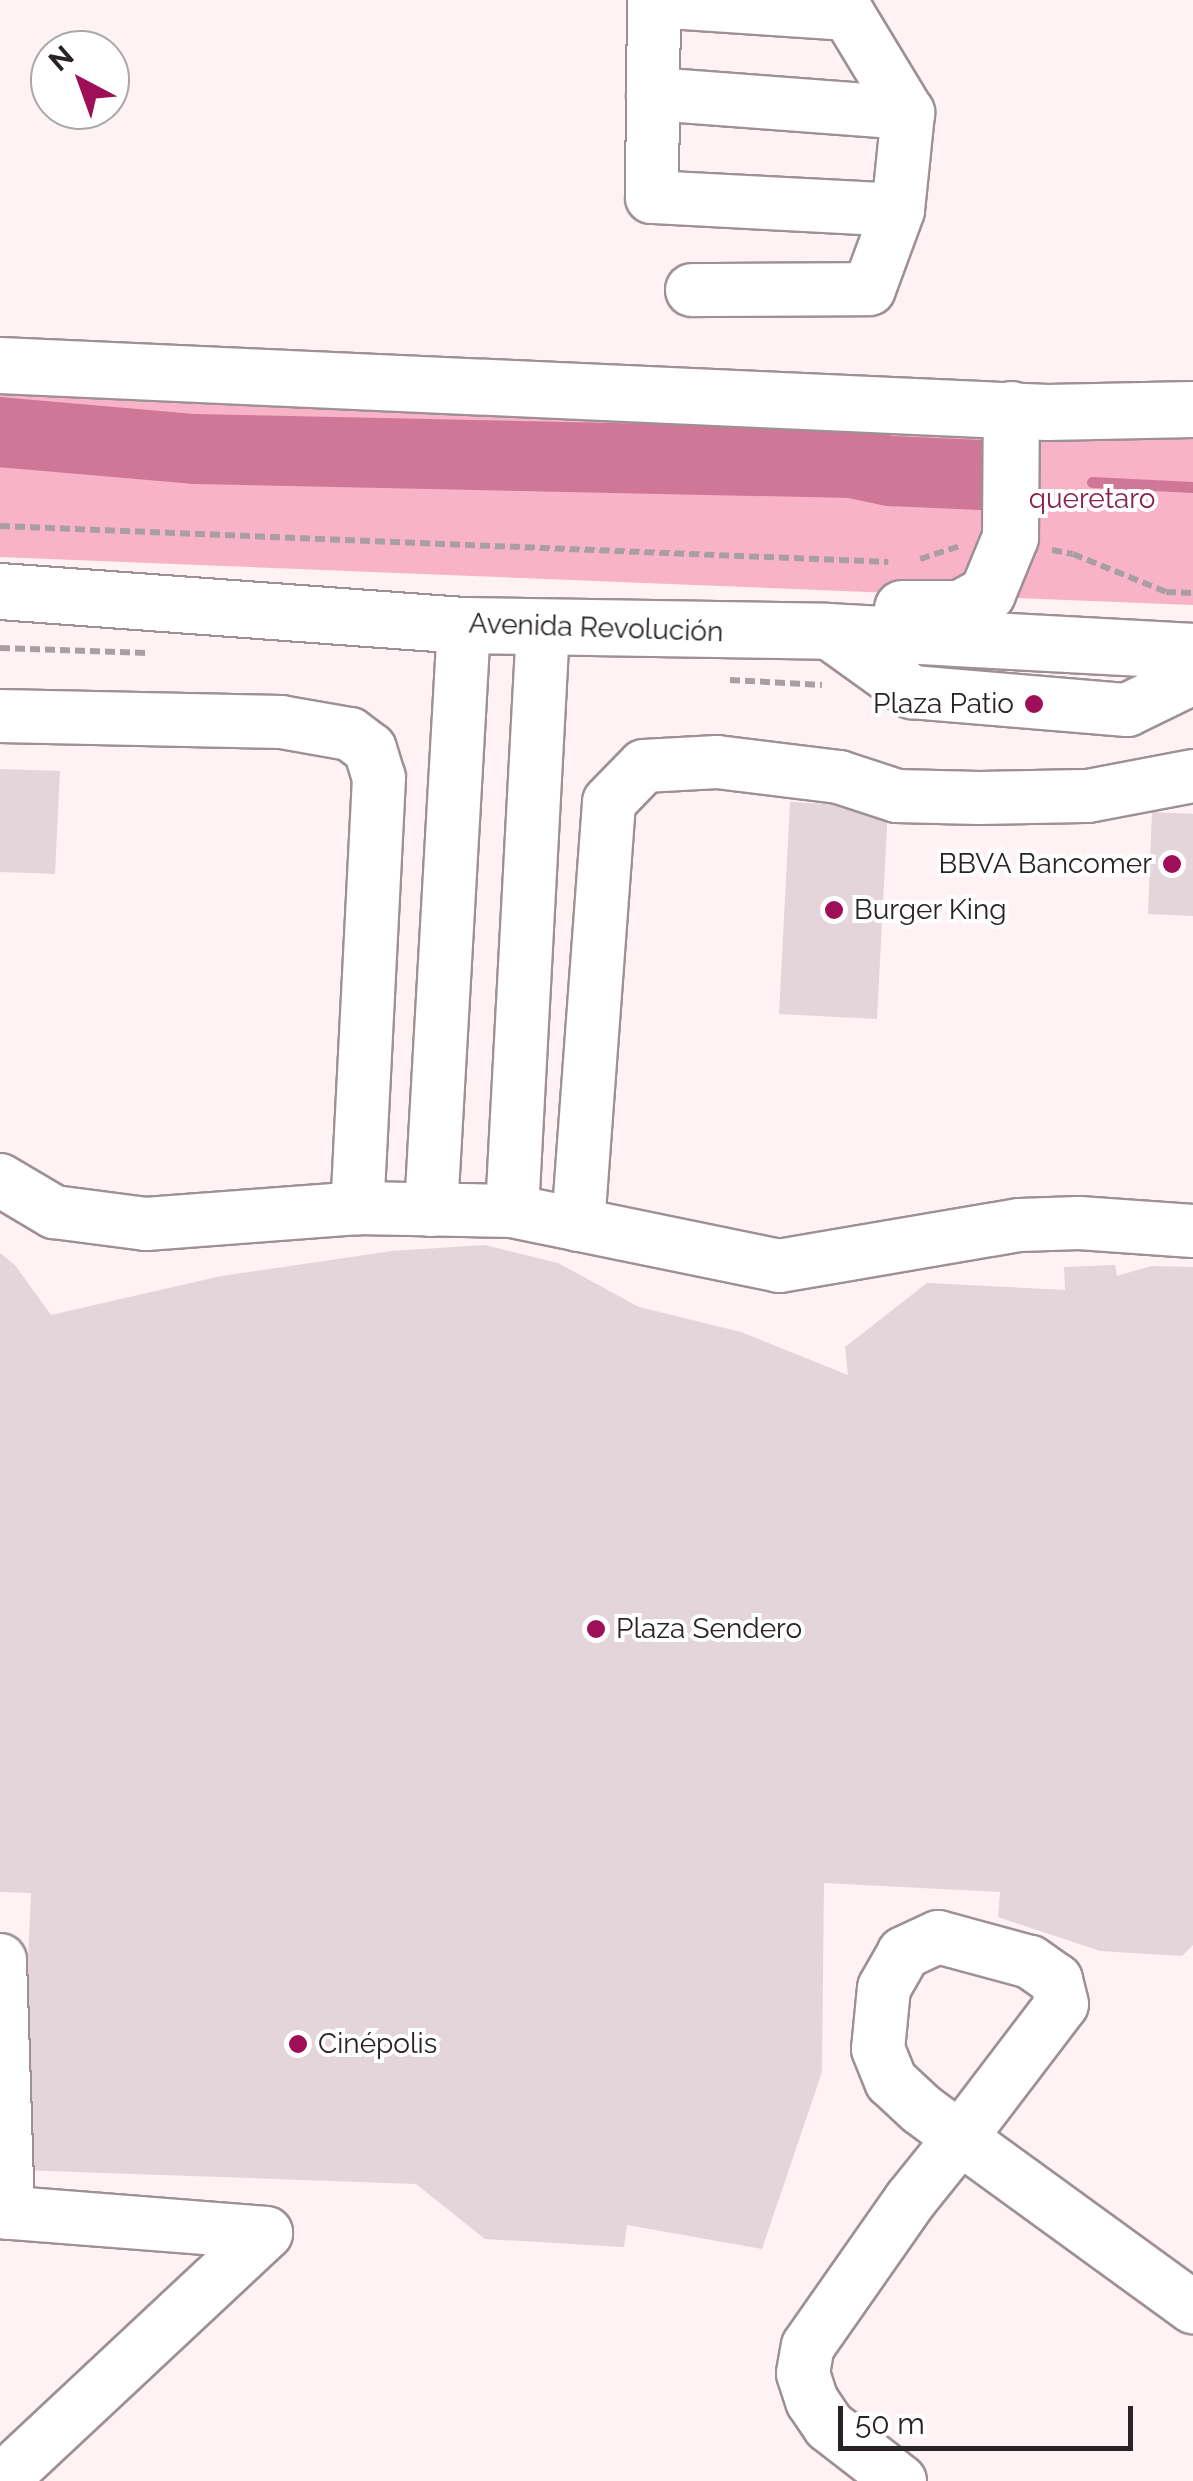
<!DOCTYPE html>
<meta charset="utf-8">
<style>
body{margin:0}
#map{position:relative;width:1193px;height:2481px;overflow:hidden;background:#fef2f5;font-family:Raleway,sans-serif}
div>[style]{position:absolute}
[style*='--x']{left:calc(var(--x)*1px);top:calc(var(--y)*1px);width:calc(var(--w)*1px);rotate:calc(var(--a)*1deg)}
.green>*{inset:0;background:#f8b3c9}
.stream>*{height:11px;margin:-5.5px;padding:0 5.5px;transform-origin:5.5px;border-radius:5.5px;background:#cf7796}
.river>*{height:70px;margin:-35px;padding:0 35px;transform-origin:35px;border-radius:35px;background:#cf7796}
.building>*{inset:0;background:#e3d5d9}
.path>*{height:6px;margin-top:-3px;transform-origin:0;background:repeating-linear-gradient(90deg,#a99fa2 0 10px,transparent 0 15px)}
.roads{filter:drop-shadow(2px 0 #9e9195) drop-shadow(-2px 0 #9e9195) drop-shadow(0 2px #9e9195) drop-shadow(0 -2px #9e9195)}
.minor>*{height:52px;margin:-26px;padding:0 26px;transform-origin:26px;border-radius:26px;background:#fff}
.major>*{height:55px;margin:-27.5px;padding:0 27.5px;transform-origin:27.5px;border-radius:27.5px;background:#fff}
.dots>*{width:28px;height:28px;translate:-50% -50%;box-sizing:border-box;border:5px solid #fff;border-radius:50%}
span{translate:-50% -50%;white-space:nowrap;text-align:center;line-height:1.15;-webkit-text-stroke:8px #fff;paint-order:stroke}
.park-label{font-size:28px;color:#8a204f}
.street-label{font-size:28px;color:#292325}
.poi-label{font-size:28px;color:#292325}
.right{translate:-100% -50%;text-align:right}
.left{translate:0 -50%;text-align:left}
.north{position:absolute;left:30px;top:30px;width:100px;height:100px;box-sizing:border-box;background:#fff;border:2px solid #a9a7a8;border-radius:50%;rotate:319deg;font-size:28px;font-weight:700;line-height:40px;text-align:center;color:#292325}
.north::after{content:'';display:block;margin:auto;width:35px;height:45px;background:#9f0f57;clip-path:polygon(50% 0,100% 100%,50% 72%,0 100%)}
.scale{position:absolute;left:838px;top:2406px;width:295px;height:45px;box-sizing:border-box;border:5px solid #292325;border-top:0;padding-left:12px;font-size:30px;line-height:35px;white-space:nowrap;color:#292325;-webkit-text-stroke:8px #fff;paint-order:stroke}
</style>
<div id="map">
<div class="green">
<i style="clip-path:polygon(0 354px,1193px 399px,1193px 605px,0 557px)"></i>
</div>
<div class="stream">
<i style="--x:1092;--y:482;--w:101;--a:2.8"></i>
</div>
<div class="river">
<i style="--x:0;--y:432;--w:195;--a:5"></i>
<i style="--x:194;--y:449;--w:658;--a:1.22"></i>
<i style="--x:852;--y:463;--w:40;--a:12"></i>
<i style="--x:891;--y:471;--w:90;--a:2.5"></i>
</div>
<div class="building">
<i style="clip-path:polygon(0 769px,60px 771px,55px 874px,0 872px)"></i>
<i style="clip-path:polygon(790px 802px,888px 807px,877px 1019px,779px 1014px)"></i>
<i style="clip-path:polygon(1152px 812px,1193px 814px,1193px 916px,1148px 914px)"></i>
<i style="clip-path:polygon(485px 1245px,558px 1263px,639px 1307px,741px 1332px,848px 1375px,845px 1347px,927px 1283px,1065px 1290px,1064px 1267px,1115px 1265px,1117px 1276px,1151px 1266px,1193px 1267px,1193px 1945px,1182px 1956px,1100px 1951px,998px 1917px,1000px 1892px,824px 1883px,822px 2072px,762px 2249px,627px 2225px,624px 2247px,485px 2239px,416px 2184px,19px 2170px,31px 1893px,0 1892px,0 1253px,15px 1265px,51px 1315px,221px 1276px,392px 1251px)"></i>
</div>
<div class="path">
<i style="--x:0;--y:526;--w:889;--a:2.32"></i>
<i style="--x:1052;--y:550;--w:21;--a:11"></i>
<i style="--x:1073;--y:554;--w:100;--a:22.2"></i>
<i style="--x:1166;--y:592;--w:27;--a:2"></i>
<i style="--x:920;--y:559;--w:42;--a:-18"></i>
<i style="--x:0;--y:648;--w:148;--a:1.9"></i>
<i style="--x:730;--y:680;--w:92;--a:3.1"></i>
</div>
<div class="roads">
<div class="minor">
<i style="--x:653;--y:94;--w:256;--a:4.3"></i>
<i style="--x:692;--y:290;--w:177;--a:-0.3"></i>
<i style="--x:869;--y:289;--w:84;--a:-69.8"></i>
<i style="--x:898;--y:210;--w:98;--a:-84.1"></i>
<i style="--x:908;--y:113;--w:116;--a:-121.2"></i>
<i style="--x:848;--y:14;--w:194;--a:-176.2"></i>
<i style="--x:654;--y:1;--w:196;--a:90.6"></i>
<i style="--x:652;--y:197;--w:246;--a:3"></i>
<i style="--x:827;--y:631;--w:105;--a:35.7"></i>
<i style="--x:912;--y:692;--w:216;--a:4.8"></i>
<i style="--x:1127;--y:710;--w:73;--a:-25.9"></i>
<i style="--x:0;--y:716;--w:281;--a:1.2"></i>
<i style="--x:281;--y:722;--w:70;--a:9.9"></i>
<i style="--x:350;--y:734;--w:25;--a:37"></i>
<i style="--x:370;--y:749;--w:30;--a:73"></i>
<i style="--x:379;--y:778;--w:431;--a:92.9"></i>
<i style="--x:0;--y:1180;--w:63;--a:30.7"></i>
<i style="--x:54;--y:1212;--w:93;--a:7.4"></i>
<i style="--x:146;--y:1224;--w:212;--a:-4.3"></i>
<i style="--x:357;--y:1208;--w:155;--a:1.1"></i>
<i style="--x:512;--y:1211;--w:273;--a:11.6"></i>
<i style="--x:779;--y:1266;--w:244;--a:-9.7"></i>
<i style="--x:1020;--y:1225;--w:59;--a:-1.9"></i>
<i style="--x:1079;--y:1223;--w:114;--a:4"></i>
<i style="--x:431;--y:1210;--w:586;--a:-86.77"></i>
<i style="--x:512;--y:1211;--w:584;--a:-86.96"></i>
<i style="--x:578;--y:1225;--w:424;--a:-85.8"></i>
<i style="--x:609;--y:802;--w:50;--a:-45.8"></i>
<i style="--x:644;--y:766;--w:73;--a:-3.1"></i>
<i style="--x:717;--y:762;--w:123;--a:7"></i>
<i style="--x:839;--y:777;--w:61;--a:18.1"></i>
<i style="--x:897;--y:796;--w:82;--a:1.4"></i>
<i style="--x:979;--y:798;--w:109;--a:-1.1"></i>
<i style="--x:1088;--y:796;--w:107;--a:-10.8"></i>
<i style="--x:0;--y:1960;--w:253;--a:88.2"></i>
<i style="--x:0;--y:2212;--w:267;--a:4.5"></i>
<i style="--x:266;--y:2233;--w:363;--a:136.9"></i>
<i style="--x:900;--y:2481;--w:90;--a:-142.2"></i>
<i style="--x:829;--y:2426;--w:30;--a:-124"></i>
<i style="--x:812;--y:2401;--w:29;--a:-108"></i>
<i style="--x:803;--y:2373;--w:27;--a:-80"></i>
<i style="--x:808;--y:2346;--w:179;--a:-55"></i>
<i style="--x:911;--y:2199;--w:78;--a:-51.2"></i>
<i style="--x:960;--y:2138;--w:168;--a:-52.7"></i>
<i style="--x:1062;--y:2004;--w:25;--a:-104"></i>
<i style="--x:1056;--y:1980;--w:32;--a:-145"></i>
<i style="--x:1030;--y:1962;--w:95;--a:-164.8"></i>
<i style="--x:938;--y:1937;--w:38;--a:155"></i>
<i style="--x:904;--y:1953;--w:40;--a:119.7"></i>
<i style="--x:884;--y:1988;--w:61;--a:95.6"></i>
<i style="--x:878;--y:2049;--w:35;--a:68"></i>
<i style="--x:891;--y:2081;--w:41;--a:43"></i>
<i style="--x:921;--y:2109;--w:49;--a:36.6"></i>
<i style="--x:960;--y:2138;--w:288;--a:36"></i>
</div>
<div class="major">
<i style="--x:0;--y:365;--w:1048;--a:2.57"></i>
<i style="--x:1047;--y:412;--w:146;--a:-1.2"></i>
<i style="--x:0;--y:591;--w:465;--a:4.2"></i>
<i style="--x:464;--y:625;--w:363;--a:0.9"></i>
<i style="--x:827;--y:631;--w:367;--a:3.1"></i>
<i style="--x:902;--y:608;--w:58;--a:0"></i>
<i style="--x:960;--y:608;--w:31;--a:-29"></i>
<i style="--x:987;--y:593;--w:61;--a:-67.7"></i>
<i style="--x:1010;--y:537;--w:128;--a:-89.6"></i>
</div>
</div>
<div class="dots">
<i style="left:1034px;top:704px;background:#9f0f57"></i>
<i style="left:1172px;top:864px;background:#9f0f57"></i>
<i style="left:834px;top:910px;background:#9f0f57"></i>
<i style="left:596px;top:1629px;background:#9f0f57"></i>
<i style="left:298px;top:2044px;background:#9f0f57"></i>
</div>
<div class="park-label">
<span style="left:1092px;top:499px">queretaro</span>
</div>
<div class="street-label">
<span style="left:596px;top:628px;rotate:2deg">Avenida Revolución</span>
</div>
<div class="poi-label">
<span class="right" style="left:1014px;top:704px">Plaza Patio</span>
<span class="right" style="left:1152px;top:864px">BBVA Bancomer</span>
<span class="left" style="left:854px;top:910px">Burger King</span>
<span class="left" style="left:616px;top:1629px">Plaza Sendero</span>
<span class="left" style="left:318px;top:2044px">Cinépolis</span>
</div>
<div class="north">N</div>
<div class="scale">50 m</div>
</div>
